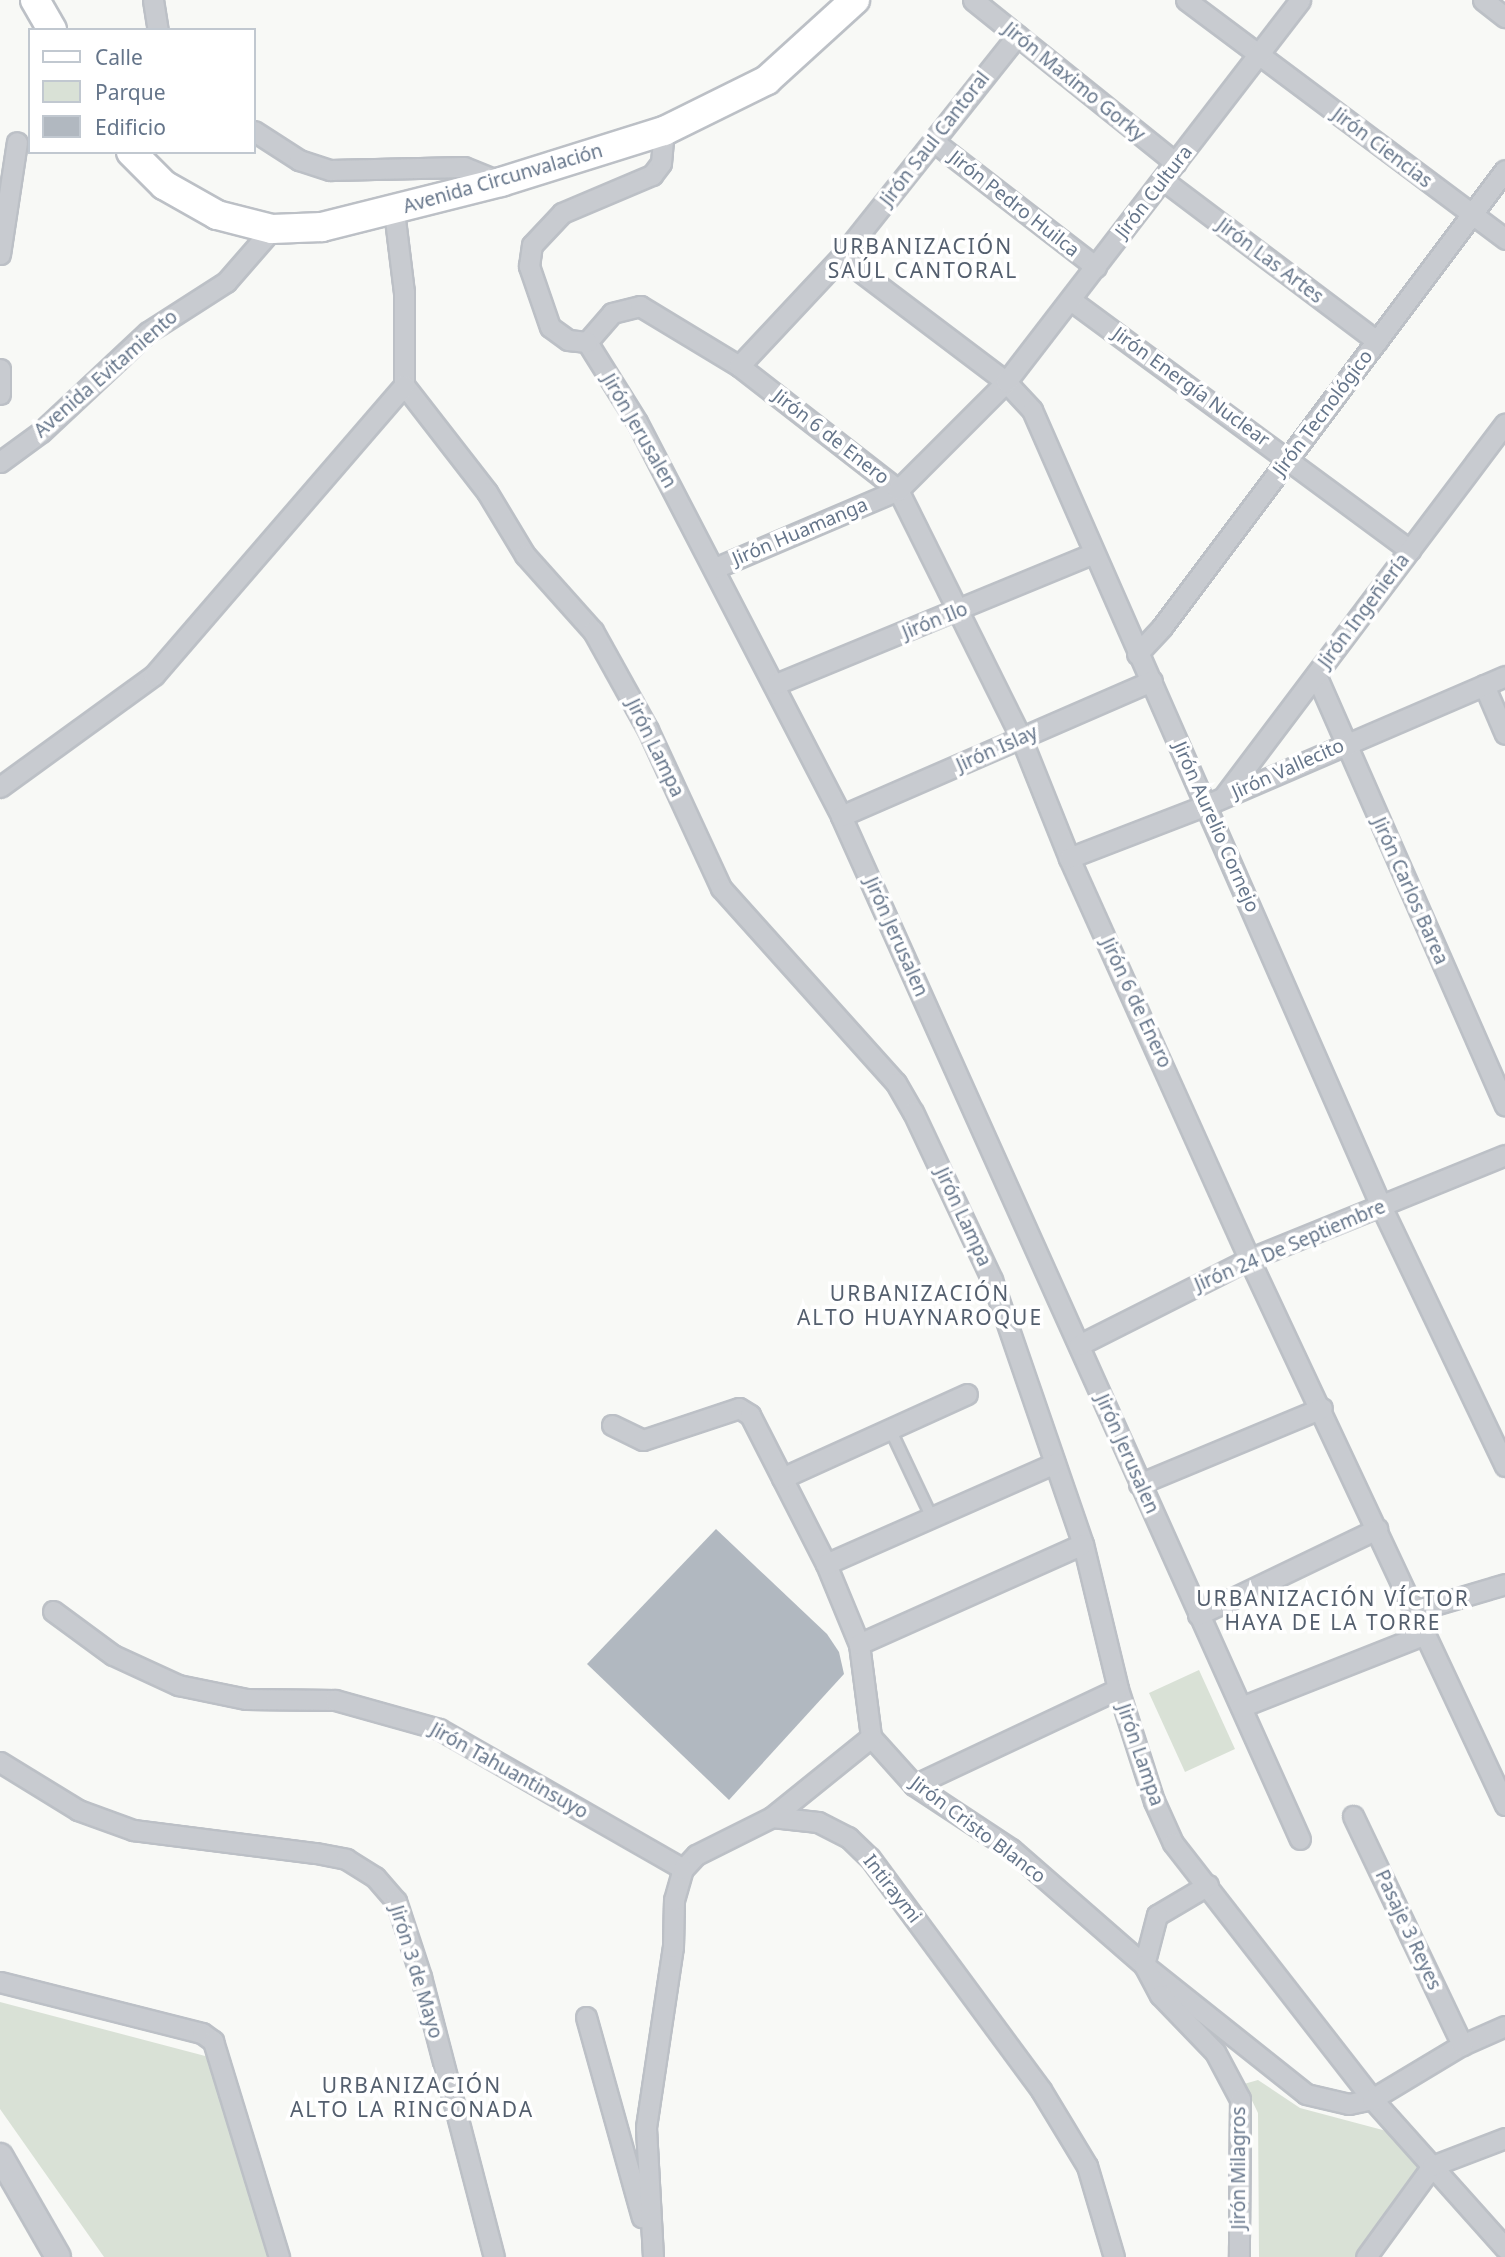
<!DOCTYPE html>
<meta charset="utf-8">
<style>
body{margin:0}
#map{position:relative;width:1505px;height:2257px;overflow:hidden;background:#f8f9f6;font-family:"Noto Sans",sans-serif}
div>[style]{position:absolute}
[style*='--x']{left:calc(var(--x)*1px);top:calc(var(--y)*1px);width:calc(var(--w)*1px);rotate:calc(var(--a)*1deg)}
.green>*{inset:0;background:#d9e1d6}
.building>*{inset:0;background:#b1b8c0}
.roads{filter:drop-shadow(2px 0 #bcc0c6) drop-shadow(-2px 0 #bcc0c6) drop-shadow(0 2px #bcc0c6) drop-shadow(0 -2px #bcc0c6)}
.service>*{height:10px;margin:-5px;padding:0 5px;transform-origin:5px;border-radius:5px;background:#c8cbd0}
.minor>*{height:19px;margin:-9.5px;padding:0 9.5px;transform-origin:9.5px;border-radius:9.5px;background:#c8cbd0}
.tertiary>*{height:24px;margin:-12px;padding:0 12px;transform-origin:12px;border-radius:12px;background:#c8cbd0}
.secondary>*{height:28px;margin:-14px;padding:0 14px;transform-origin:14px;border-radius:14px;background:#fff}
span{translate:-50% -50%;white-space:nowrap;text-align:center;line-height:1.15;-webkit-text-stroke:7px #fff;paint-order:stroke}
.street-label{font-size:19px;color:#65758a}
.neighbourhood-label{font-size:21px;color:#545f6e;letter-spacing:2px}
.legend{position:absolute;left:28px;top:28px;width:228px;height:126px;box-sizing:border-box;background:#fff;border:2px solid #c1c8d0;margin:0;padding:9px 12px;list-style:none;font-size:21px;color:#65758a}
.legend li{display:flex;align-items:center;gap:14px;height:35px}
.legend b{width:35px;border:2px solid #c1c8d0}
</style>
<div id="map">
<div class="green">
<i style="clip-path:polygon(1199px 1670px,1235px 1749px,1185px 1772px,1149px 1693px)"></i>
<i style="clip-path:polygon(0 2002px,209px 2057px,269px 2257px,104px 2257px,0 2109px)"></i>
<i style="clip-path:polygon(1258px 2080px,1300px 2108px,1394px 2133px,1420px 2158px,1417px 2173px,1358px 2257px,1259px 2257px,1258px 2113px,1244px 2084px)"></i>
</div>
<div class="building">
<i style="clip-path:polygon(716px 1529px,827px 1634px,839px 1652px,844px 1674px,729px 1800px,587px 1664px)"></i>
</div>
<div class="roads">
<div class="service">
<i style="--x:890;--y:1429;--w:98;--a:64.7"></i>
</div>
<div class="minor">
<i style="--x:153;--y:0;--w:30;--a:81"></i>
<i style="--x:973;--y:0;--w:260;--a:38.8"></i>
<i style="--x:1186;--y:0;--w:399;--a:36.8"></i>
<i style="--x:1483;--y:0;--w:28;--a:38"></i>
<i style="--x:254;--y:131;--w:54;--a:32.8"></i>
<i style="--x:299;--y:160;--w:33;--a:18"></i>
<i style="--x:330;--y:170;--w:134;--a:-1.3"></i>
<i style="--x:464;--y:167;--w:40;--a:22"></i>
<i style="--x:933;--y:141;--w:206;--a:37.7"></i>
<i style="--x:1163;--y:180;--w:268;--a:37"></i>
<i style="--x:394;--y:211;--w:82;--a:83"></i>
<i style="--x:404;--y:292;--w:93;--a:90"></i>
<i style="--x:404;--y:385;--w:135;--a:52.2"></i>
<i style="--x:487;--y:492;--w:74;--a:58.9"></i>
<i style="--x:525;--y:555;--w:102;--a:48.2"></i>
<i style="--x:593;--y:631;--w:113;--a:60.9"></i>
<i style="--x:648;--y:730;--w:174;--a:65.2"></i>
<i style="--x:721;--y:888;--w:262;--a:48.1"></i>
<i style="--x:896;--y:1083;--w:34;--a:60"></i>
<i style="--x:913;--y:1112;--w:186;--a:64.8"></i>
<i style="--x:992;--y:1280;--w:279;--a:71"></i>
<i style="--x:1083;--y:1544;--w:149;--a:76.4"></i>
<i style="--x:1118;--y:1689;--w:118;--a:72.2"></i>
<i style="--x:1154;--y:1801;--w:46;--a:65.7"></i>
<i style="--x:1173;--y:1843;--w:324;--a:52.1"></i>
<i style="--x:1372;--y:2099;--w:200;--a:48.2"></i>
<i style="--x:0;--y:254;--w:113;--a:-81.4"></i>
<i style="--x:841;--y:257;--w:207;--a:37.1"></i>
<i style="--x:1006;--y:382;--w:38;--a:47"></i>
<i style="--x:1032;--y:410;--w:869;--a:66.33"></i>
<i style="--x:1381;--y:1206;--w:288;--a:64.5"></i>
<i style="--x:1072;--y:301;--w:420;--a:36.4"></i>
<i style="--x:587;--y:342;--w:38;--a:-49"></i>
<i style="--x:612;--y:313;--w:29;--a:-14"></i>
<i style="--x:640;--y:306;--w:116;--a:31.2"></i>
<i style="--x:739;--y:366;--w:202;--a:37.9"></i>
<i style="--x:898;--y:490;--w:277;--a:63.6"></i>
<i style="--x:1021;--y:738;--w:129;--a:68.2"></i>
<i style="--x:1069;--y:858;--w:440;--a:65.8"></i>
<i style="--x:1249;--y:1259;--w:603;--a:64.88"></i>
<i style="--x:587;--y:342;--w:94;--a:58"></i>
<i style="--x:637;--y:422;--w:444;--a:62.6"></i>
<i style="--x:841;--y:816;--w:1121;--a:65.84"></i>
<i style="--x:587;--y:342;--w:19;--a:-174"></i>
<i style="--x:568;--y:340;--w:22;--a:-144"></i>
<i style="--x:550;--y:327;--w:65;--a:-109"></i>
<i style="--x:529;--y:266;--w:21;--a:-82"></i>
<i style="--x:532;--y:245;--w:44;--a:-46.8"></i>
<i style="--x:562;--y:213;--w:98;--a:-22.9"></i>
<i style="--x:652;--y:175;--w:15;--a:-53"></i>
<i style="--x:661;--y:163;--w:32;--a:-85"></i>
<i style="--x:739;--y:366;--w:149;--a:-46.9"></i>
<i style="--x:841;--y:257;--w:283;--a:-51.5"></i>
<i style="--x:0;--y:369;--w:25;--a:90"></i>
<i style="--x:0;--y:462;--w:51;--a:-36.2"></i>
<i style="--x:41;--y:432;--w:146;--a:-43.1"></i>
<i style="--x:148;--y:332;--w:93;--a:-32.7"></i>
<i style="--x:226;--y:282;--w:70;--a:-49"></i>
<i style="--x:715;--y:568;--w:199;--a:-23.1"></i>
<i style="--x:898;--y:490;--w:153;--a:-45"></i>
<i style="--x:1006;--y:382;--w:482;--a:-52.4"></i>
<i style="--x:1137;--y:654;--w:37;--a:-47"></i>
<i style="--x:1162;--y:627;--w:571;--a:-53.11"></i>
<i style="--x:1316;--y:675;--w:470;--a:66.3"></i>
<i style="--x:776;--y:684;--w:342;--a:-22.4"></i>
<i style="--x:1484;--y:685;--w:53;--a:66.8"></i>
<i style="--x:0;--y:787;--w:190;--a:-36"></i>
<i style="--x:154;--y:675;--w:383;--a:-49.2"></i>
<i style="--x:1225;--y:795;--w:465;--a:-53"></i>
<i style="--x:841;--y:816;--w:339;--a:-23.5"></i>
<i style="--x:1069;--y:858;--w:147;--a:-21.1"></i>
<i style="--x:1206;--y:805;--w:326;--a:-23.3"></i>
<i style="--x:1079;--y:1345;--w:191;--a:-26.8"></i>
<i style="--x:1249;--y:1259;--w:276;--a:-22.1"></i>
<i style="--x:612;--y:1425;--w:34;--a:26"></i>
<i style="--x:643;--y:1440;--w:101;--a:-18.4"></i>
<i style="--x:739;--y:1408;--w:13;--a:32"></i>
<i style="--x:750;--y:1415;--w:167;--a:63"></i>
<i style="--x:826;--y:1564;--w:87;--a:67.6"></i>
<i style="--x:859;--y:1644;--w:94;--a:82.6"></i>
<i style="--x:871;--y:1737;--w:64;--a:48.1"></i>
<i style="--x:914;--y:1785;--w:116;--a:33.4"></i>
<i style="--x:1011;--y:1849;--w:176;--a:41.1"></i>
<i style="--x:1144;--y:1965;--w:207;--a:38.5"></i>
<i style="--x:1306;--y:2094;--w:44;--a:13.1"></i>
<i style="--x:1349;--y:2104;--w:24;--a:-12"></i>
<i style="--x:1372;--y:2099;--w:105;--a:-31"></i>
<i style="--x:1462;--y:2045;--w:47;--a:-23.8"></i>
<i style="--x:782;--y:1478;--w:203;--a:-24.4"></i>
<i style="--x:1139;--y:1484;--w:198;--a:-22.6"></i>
<i style="--x:826;--y:1564;--w:250;--a:-23.8"></i>
<i style="--x:53;--y:1611;--w:74;--a:36.3"></i>
<i style="--x:113;--y:1655;--w:72;--a:24.8"></i>
<i style="--x:178;--y:1685;--w:69;--a:11.6"></i>
<i style="--x:246;--y:1699;--w:89;--a:0.6"></i>
<i style="--x:335;--y:1700;--w:108;--a:15.6"></i>
<i style="--x:439;--y:1729;--w:281;--a:29.8"></i>
<i style="--x:1414;--y:1611;--w:95;--a:-16.5"></i>
<i style="--x:1198;--y:1615;--w:199;--a:-25.7"></i>
<i style="--x:859;--y:1644;--w:245;--a:-24.1"></i>
<i style="--x:1241;--y:1707;--w:198;--a:-21.6"></i>
<i style="--x:0;--y:1762;--w:92;--a:31.6"></i>
<i style="--x:78;--y:1810;--w:59;--a:20"></i>
<i style="--x:133;--y:1830;--w:184;--a:7.2"></i>
<i style="--x:316;--y:1853;--w:31;--a:11"></i>
<i style="--x:346;--y:1859;--w:34;--a:32"></i>
<i style="--x:375;--y:1877;--w:32;--a:49"></i>
<i style="--x:396;--y:1901;--w:80;--a:71.8"></i>
<i style="--x:421;--y:1977;--w:289;--a:75.4"></i>
<i style="--x:914;--y:1785;--w:225;--a:-25.2"></i>
<i style="--x:1353;--y:1816;--w:254;--a:64.5"></i>
<i style="--x:772;--y:1817;--w:127;--a:-38.9"></i>
<i style="--x:1208;--y:1885;--w:59;--a:149.5"></i>
<i style="--x:1157;--y:1915;--w:52;--a:104.6"></i>
<i style="--x:1144;--y:1965;--w:34;--a:62"></i>
<i style="--x:1160;--y:1995;--w:79;--a:46"></i>
<i style="--x:1215;--y:2052;--w:53;--a:62"></i>
<i style="--x:1240;--y:2099;--w:158;--a:90.4"></i>
<i style="--x:0;--y:1982;--w:208;--a:14.2"></i>
<i style="--x:202;--y:2033;--w:14;--a:36"></i>
<i style="--x:213;--y:2041;--w:226;--a:73"></i>
<i style="--x:586;--y:2017;--w:208;--a:74.4"></i>
<i style="--x:653;--y:2257;--w:130;--a:-93.1"></i>
<i style="--x:646;--y:2127;--w:182;--a:-81.5"></i>
<i style="--x:673;--y:1947;--w:47;--a:-88.8"></i>
<i style="--x:674;--y:1900;--w:32;--a:-74"></i>
<i style="--x:683;--y:1869;--w:19;--a:-47"></i>
<i style="--x:696;--y:1855;--w:85;--a:-26.6"></i>
<i style="--x:772;--y:1817;--w:46;--a:6.2"></i>
<i style="--x:818;--y:1822;--w:34;--a:27"></i>
<i style="--x:848;--y:1837;--w:30;--a:44"></i>
<i style="--x:870;--y:1858;--w:288;--a:53.6"></i>
<i style="--x:1041;--y:2090;--w:89;--a:58.8"></i>
<i style="--x:1087;--y:2166;--w:95;--a:73.5"></i>
<i style="--x:1366;--y:2257;--w:112;--a:-54"></i>
<i style="--x:1432;--y:2166;--w:78;--a:-21"></i>
</div>
<div class="tertiary">
<i style="--x:0;--y:2156;--w:116;--a:60.1"></i>
</div>
<div class="secondary">
<i style="--x:35;--y:0;--w:34;--a:60"></i>
<i style="--x:131;--y:152;--w:47;--a:45"></i>
<i style="--x:164;--y:185;--w:61;--a:29.5"></i>
<i style="--x:217;--y:215;--w:57;--a:14.3"></i>
<i style="--x:272;--y:229;--w:50;--a:-2.3"></i>
<i style="--x:322;--y:227;--w:185;--a:-14.1"></i>
<i style="--x:501;--y:182;--w:171;--a:-17.4"></i>
<i style="--x:664;--y:131;--w:115;--a:-26.3"></i>
<i style="--x:767;--y:80;--w:119;--a:-42.3"></i>
</div>
</div>
<div class="street-label">
<span style="left:1074px;top:82px;rotate:39deg">Jirón Maximo Gorky</span>
<span style="left:935px;top:139px;rotate:-52deg">Jirón Saul Cantoral</span>
<span style="left:1382px;top:148px;rotate:37deg">Jirón Ciencias</span>
<span style="left:503px;top:179px;rotate:-16deg">Avenida Circunvalación</span>
<span style="left:1154px;top:192px;rotate:-52deg">Jirón Cultura</span>
<span style="left:1014px;top:204px;rotate:38deg">Jirón Pedro Huilca</span>
<span style="left:1270px;top:261px;rotate:37deg">Jirón Las Artes</span>
<span style="left:106px;top:374px;rotate:-41deg">Avenida Evitamiento</span>
<span style="left:1191px;top:387px;rotate:36deg">Jirón Energía Nuclear</span>
<span style="left:1323px;top:413px;rotate:-53deg">Jirón Tecnológico</span>
<span style="left:639px;top:431px;rotate:60deg">Jirón Jerusalen</span>
<span style="left:831px;top:437px;rotate:38deg">Jirón 6 de Enero</span>
<span style="left:800px;top:532px;rotate:-23deg">Jirón Huamanga</span>
<span style="left:1364px;top:611px;rotate:-53deg">Jirón Ingeñiería</span>
<span style="left:935px;top:621px;rotate:-22deg">Jirón Ilo</span>
<span style="left:655px;top:748px;rotate:64deg">Jirón Lampa</span>
<span style="left:997px;top:749px;rotate:-24deg">Jirón Islay</span>
<span style="left:1288px;top:769px;rotate:-24deg">Jirón Vallecito</span>
<span style="left:1216px;top:827px;rotate:66deg">Jirón Aurelio Cornejo</span>
<span style="left:1410px;top:891px;rotate:66deg">Jirón Carlos Barea</span>
<span style="left:896px;top:937px;rotate:66deg">Jirón Jerusalen</span>
<span style="left:1136px;top:1003px;rotate:65deg">Jirón 6 de Enero</span>
<span style="left:963px;top:1217px;rotate:65deg">Jirón Lampa</span>
<span style="left:1290px;top:1246px;rotate:-23deg">Jirón 24 De Septiembre</span>
<span style="left:1127px;top:1454px;rotate:66deg">Jirón Jerusalen</span>
<span style="left:1140px;top:1755px;rotate:71deg">Jirón Lampa</span>
<span style="left:509px;top:1771px;rotate:29deg">Jirón Tahuantinsuyo</span>
<span style="left:978px;top:1830px;rotate:37deg">Jirón Cristo Blanco</span>
<span style="left:892px;top:1889px;rotate:52deg">Intiraymi</span>
<span style="left:1408px;top:1930px;rotate:65deg">Pasaje 3 Reyes</span>
<span style="left:416px;top:1972px;rotate:73deg">Jirón 3 de Mayo</span>
<span style="left:1239px;top:2168px;rotate:-90deg">Jirón Milagros</span>
</div>
<div class="neighbourhood-label">
<span style="left:923px;top:258px">URBANIZACIÓN<br>SAÚL CANTORAL</span>
<span style="left:920px;top:1305px">URBANIZACIÓN<br>ALTO HUAYNAROQUE</span>
<span style="left:1333px;top:1610px">URBANIZACIÓN VÍCTOR<br>HAYA DE LA TORRE</span>
<span style="left:412px;top:2097px">URBANIZACIÓN<br>ALTO LA RINCONADA</span>
</div>
<ul class="legend">
<li><b style="height:9px;background:#fff"></b>Calle</li>
<li><b style="height:19px;background:#d9e1d6"></b>Parque</li>
<li><b style="height:19px;background:#b1b8c0"></b>Edificio</li>
</ul>
</div>
